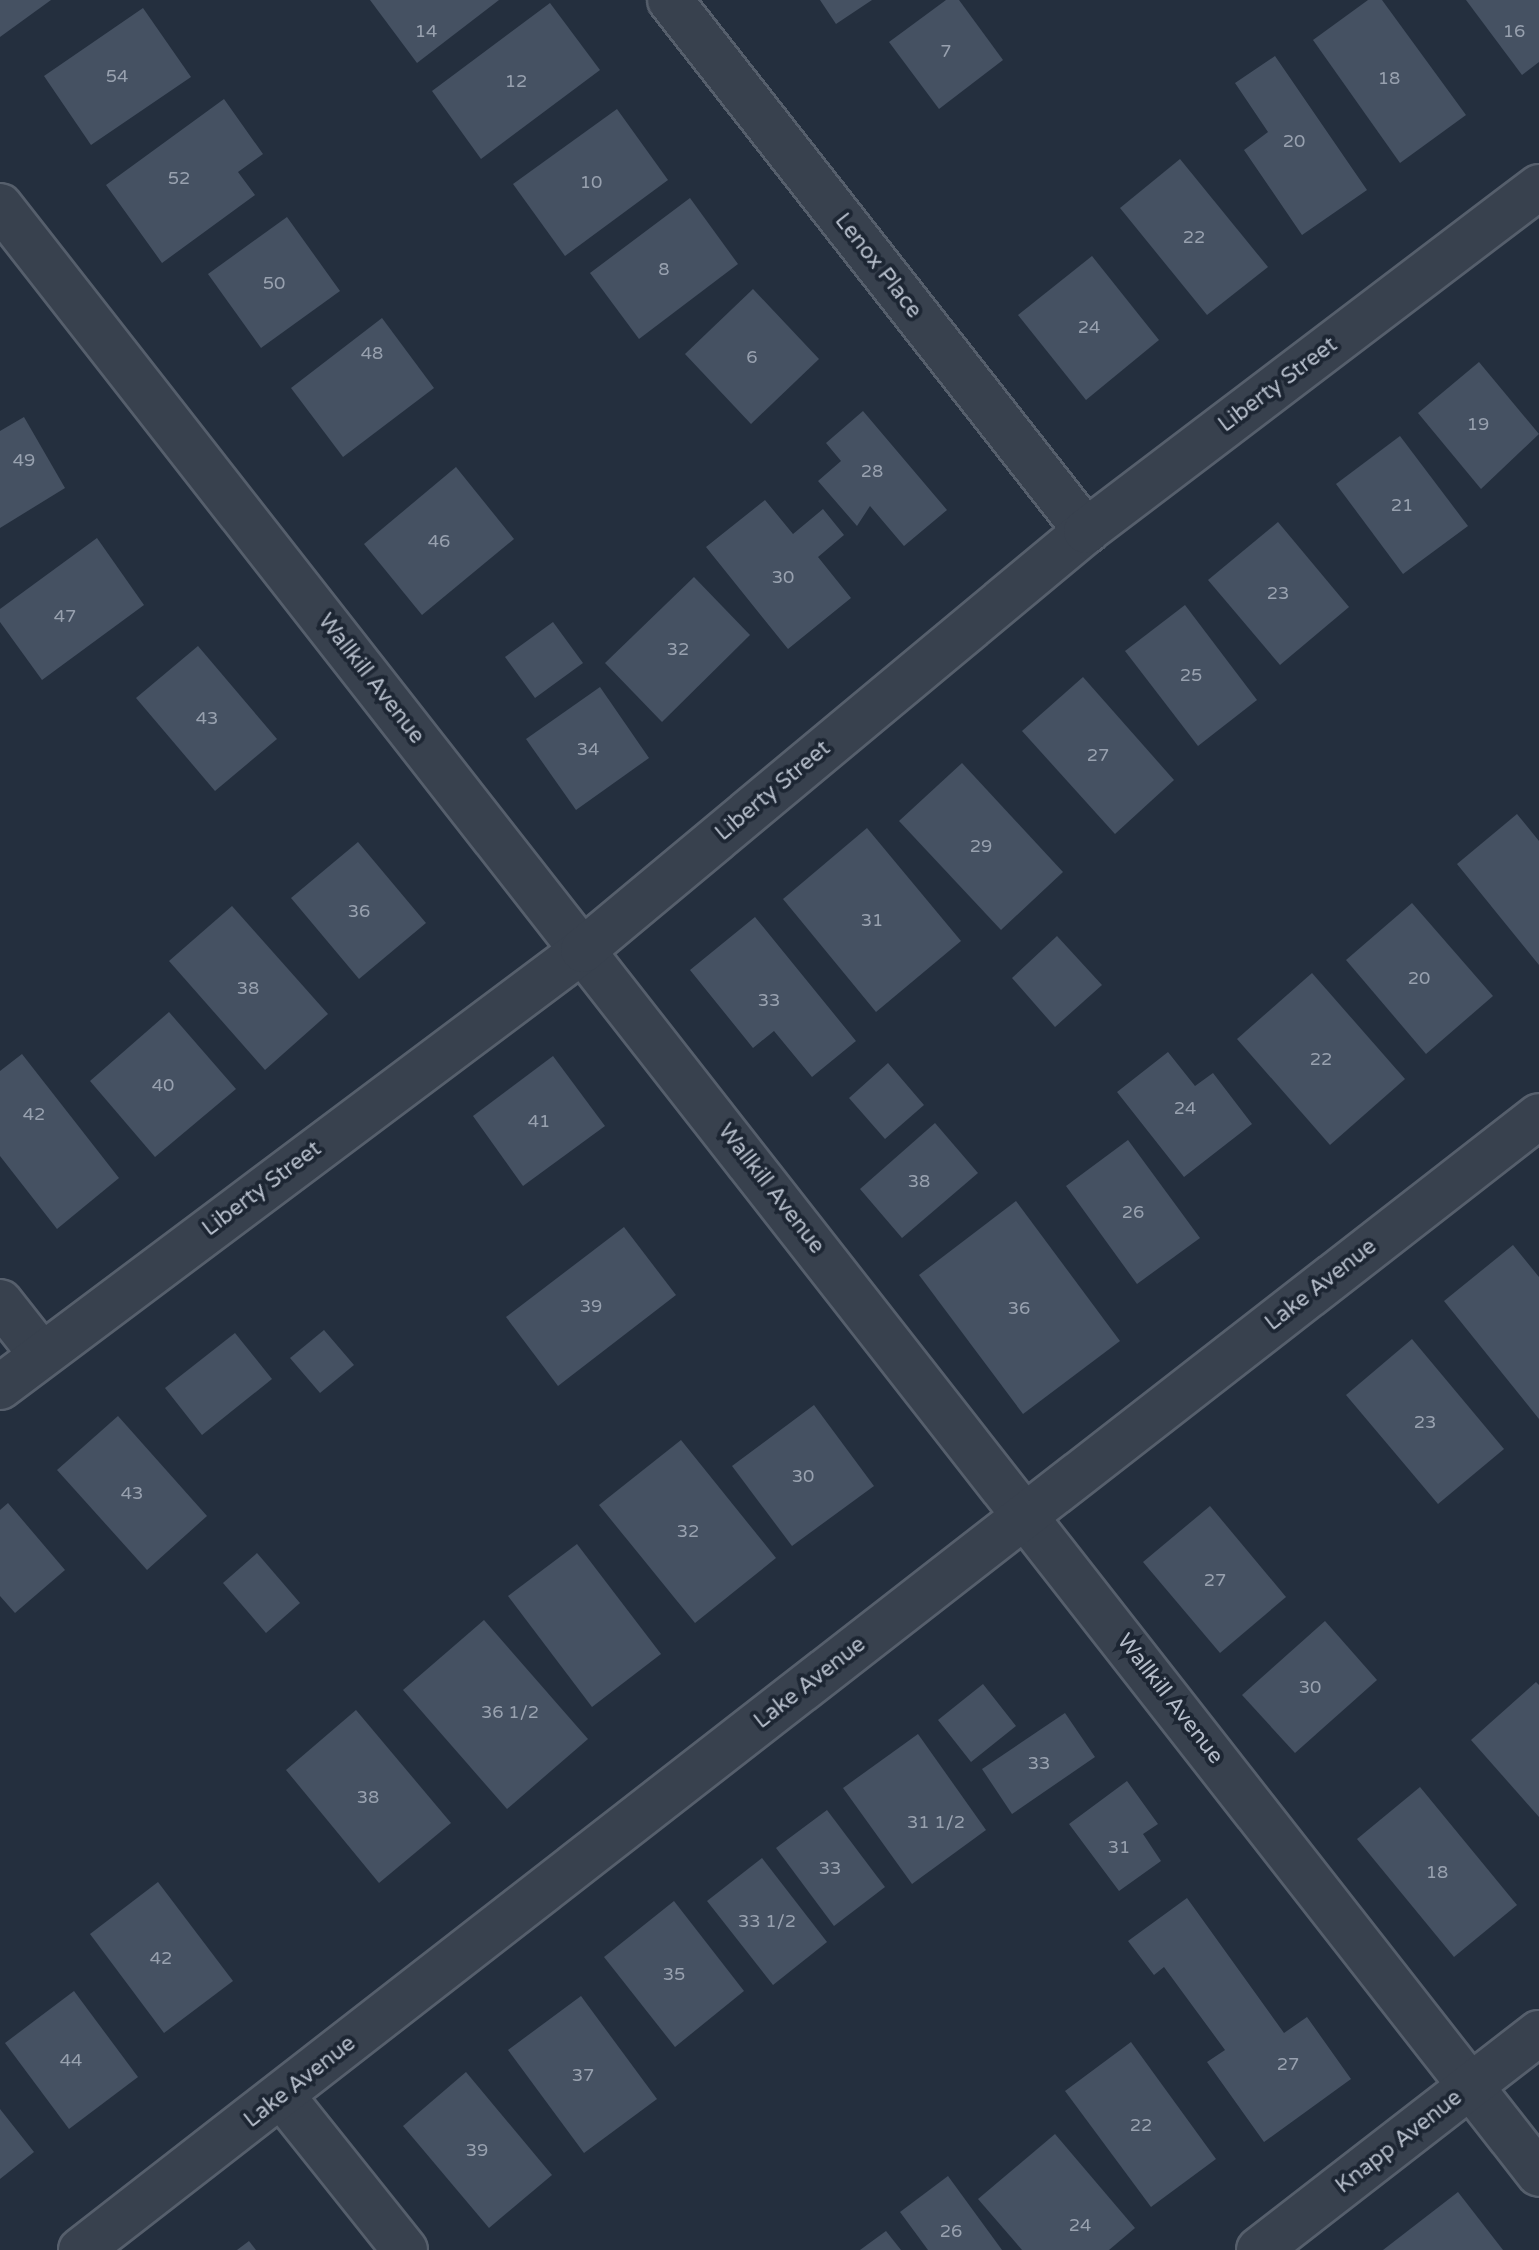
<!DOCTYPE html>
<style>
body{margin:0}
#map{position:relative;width:1539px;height:2250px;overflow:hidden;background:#242f3e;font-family:"Varela Round",sans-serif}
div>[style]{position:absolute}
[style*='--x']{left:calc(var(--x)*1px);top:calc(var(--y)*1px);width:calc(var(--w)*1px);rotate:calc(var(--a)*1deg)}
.building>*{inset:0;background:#455162}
.roads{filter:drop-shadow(2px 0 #565f6c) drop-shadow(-2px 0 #565f6c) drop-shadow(0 2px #565f6c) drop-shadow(0 -2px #565f6c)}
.minor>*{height:44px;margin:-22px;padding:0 22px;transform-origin:22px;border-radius:22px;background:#38414e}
span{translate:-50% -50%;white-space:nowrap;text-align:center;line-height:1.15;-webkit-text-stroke:8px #1d2633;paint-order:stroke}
.number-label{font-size:18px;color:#98a1af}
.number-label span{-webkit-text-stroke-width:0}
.street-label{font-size:22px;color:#b4bcc9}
</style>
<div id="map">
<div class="building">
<i style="clip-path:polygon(0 0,51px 0,0 37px)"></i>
<i style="clip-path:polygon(370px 0,499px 0,417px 63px)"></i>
<i style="clip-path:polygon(820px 0,872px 0,836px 24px)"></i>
<i style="clip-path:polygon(946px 0,959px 0,1003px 60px,939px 109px,889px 42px)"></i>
<i style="clip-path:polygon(1368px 0,1382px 0,1466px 115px,1400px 163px,1313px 40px)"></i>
<i style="clip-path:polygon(1466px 0,1539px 0,1539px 62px,1522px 75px)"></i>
<i style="clip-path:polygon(550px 3px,600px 70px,481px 159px,432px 91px)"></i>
<i style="clip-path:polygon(143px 8px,191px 77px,91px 145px,44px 76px)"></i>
<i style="clip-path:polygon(1275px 56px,1367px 190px,1302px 235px,1244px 150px,1268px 132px,1235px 83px)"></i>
<i style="clip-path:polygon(224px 99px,263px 154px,238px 172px,255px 195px,162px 263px,106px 185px)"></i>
<i style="clip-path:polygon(617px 109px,668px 180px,565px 256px,513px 184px)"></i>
<i style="clip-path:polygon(1180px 159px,1268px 267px,1207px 315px,1120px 208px)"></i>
<i style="clip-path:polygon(690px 198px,738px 264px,639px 339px,590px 273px)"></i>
<i style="clip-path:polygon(287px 217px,340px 291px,261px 348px,208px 274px)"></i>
<i style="clip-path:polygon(1092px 256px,1159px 340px,1086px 400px,1018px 315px)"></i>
<i style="clip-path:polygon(753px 289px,819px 359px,751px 424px,685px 354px)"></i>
<i style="clip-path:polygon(382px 318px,434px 388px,343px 457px,291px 388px)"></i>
<i style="clip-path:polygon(1479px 362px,1539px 434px,1481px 489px,1418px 413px)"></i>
<i style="clip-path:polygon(863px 411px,947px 510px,904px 546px,870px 506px,857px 526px,818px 481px,841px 461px,826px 443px)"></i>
<i style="clip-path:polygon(24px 417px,65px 488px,0 528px,0 431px)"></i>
<i style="clip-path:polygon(1400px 436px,1468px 526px,1403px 574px,1336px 484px)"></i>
<i style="clip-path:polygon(456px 467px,514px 539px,422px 615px,364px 544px)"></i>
<i style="clip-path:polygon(765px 500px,793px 534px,823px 509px,844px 535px,818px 557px,851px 598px,788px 649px,706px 547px)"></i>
<i style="clip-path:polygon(1278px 522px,1349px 607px,1280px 665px,1208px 580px)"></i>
<i style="clip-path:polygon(97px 538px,144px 605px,42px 680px,0 622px,0 609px)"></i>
<i style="clip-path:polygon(694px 577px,750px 635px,662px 722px,605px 663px)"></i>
<i style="clip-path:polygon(1185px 605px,1257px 700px,1198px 746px,1125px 651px)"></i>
<i style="clip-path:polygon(553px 622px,583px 663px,535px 698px,505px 657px)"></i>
<i style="clip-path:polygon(198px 646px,277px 739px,215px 791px,136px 698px)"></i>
<i style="clip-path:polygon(1083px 677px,1174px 780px,1115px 834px,1022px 731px)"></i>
<i style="clip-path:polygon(600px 687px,649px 758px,576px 810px,526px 739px)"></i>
<i style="clip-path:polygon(962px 763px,1063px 872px,1001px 930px,899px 821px)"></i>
<i style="clip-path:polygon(1517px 814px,1539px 841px,1539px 965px,1457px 864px)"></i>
<i style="clip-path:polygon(867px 828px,961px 941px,876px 1012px,783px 899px)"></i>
<i style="clip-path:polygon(358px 842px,426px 923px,359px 979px,291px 898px)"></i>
<i style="clip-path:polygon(1412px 903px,1493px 996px,1426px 1054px,1346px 960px)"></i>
<i style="clip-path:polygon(232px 906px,328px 1014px,265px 1070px,169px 961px)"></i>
<i style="clip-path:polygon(755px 917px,856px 1041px,812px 1077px,774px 1031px,753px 1048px,690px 970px)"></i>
<i style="clip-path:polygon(1057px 936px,1102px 985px,1055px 1027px,1012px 978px)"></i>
<i style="clip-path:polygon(1312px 973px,1405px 1079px,1330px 1145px,1237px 1039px)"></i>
<i style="clip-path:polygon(169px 1012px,236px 1089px,155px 1157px,90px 1081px)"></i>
<i style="clip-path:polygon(1168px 1052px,1195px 1086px,1213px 1073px,1252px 1124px,1184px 1177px,1117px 1092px)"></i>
<i style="clip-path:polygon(22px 1054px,119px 1178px,57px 1229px,0 1156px,0 1071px)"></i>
<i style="clip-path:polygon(553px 1056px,605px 1126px,523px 1186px,473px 1116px)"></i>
<i style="clip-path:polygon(888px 1063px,924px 1105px,885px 1139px,849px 1098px)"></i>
<i style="clip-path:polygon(935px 1123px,978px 1173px,902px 1238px,860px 1189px)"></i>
<i style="clip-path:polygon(1128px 1140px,1200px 1238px,1137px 1284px,1066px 1186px)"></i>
<i style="clip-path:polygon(1016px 1201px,1120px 1341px,1023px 1414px,919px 1275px)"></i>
<i style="clip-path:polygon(624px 1227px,676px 1295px,558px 1386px,506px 1317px)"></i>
<i style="clip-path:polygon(1513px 1245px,1539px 1277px,1539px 1419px,1444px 1301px)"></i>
<i style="clip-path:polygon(324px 1330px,354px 1365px,320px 1393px,290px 1358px)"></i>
<i style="clip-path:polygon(235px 1333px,272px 1379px,202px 1435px,165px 1388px)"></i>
<i style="clip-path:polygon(1412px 1339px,1504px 1449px,1438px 1504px,1346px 1395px)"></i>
<i style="clip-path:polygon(814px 1405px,874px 1486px,792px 1546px,732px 1466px)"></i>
<i style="clip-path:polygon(118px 1416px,207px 1516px,147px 1570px,57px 1470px)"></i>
<i style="clip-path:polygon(681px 1440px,776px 1558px,695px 1623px,599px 1505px)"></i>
<i style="clip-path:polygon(8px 1503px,65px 1570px,15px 1613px,0 1596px,0 1510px)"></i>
<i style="clip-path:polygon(1210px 1506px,1286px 1597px,1220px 1653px,1143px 1562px)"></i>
<i style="clip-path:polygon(577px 1544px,661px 1654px,592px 1707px,508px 1596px)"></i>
<i style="clip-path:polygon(257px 1553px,300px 1603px,266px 1633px,223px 1583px)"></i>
<i style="clip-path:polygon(484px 1620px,588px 1739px,507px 1809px,403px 1690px)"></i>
<i style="clip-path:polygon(1325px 1621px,1377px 1680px,1295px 1753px,1242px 1695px)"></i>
<i style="clip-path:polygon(1536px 1682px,1539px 1685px,1539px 1817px,1471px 1740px)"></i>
<i style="clip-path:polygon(983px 1684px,1016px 1726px,971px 1762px,938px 1720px)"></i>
<i style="clip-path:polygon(356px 1710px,451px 1823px,379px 1883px,286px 1770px)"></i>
<i style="clip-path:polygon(1065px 1713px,1095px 1757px,1012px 1814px,982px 1769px)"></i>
<i style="clip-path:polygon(918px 1734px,986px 1830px,912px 1884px,843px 1788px)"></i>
<i style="clip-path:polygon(1127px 1781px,1158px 1824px,1143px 1834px,1161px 1861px,1119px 1891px,1069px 1824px)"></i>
<i style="clip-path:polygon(1420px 1787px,1517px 1905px,1454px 1957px,1357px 1839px)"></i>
<i style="clip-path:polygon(827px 1810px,885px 1887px,834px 1926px,776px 1848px)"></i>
<i style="clip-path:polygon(762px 1858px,827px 1942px,773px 1985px,707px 1901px)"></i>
<i style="clip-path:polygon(158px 1882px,233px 1981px,164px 2033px,90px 1934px)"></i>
<i style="clip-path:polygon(1187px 1898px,1284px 2033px,1307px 2017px,1351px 2079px,1264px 2142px,1207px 2062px,1225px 2050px,1164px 1967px,1154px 1975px,1128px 1941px)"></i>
<i style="clip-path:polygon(674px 1901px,744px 1991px,675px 2047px,604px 1957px)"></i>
<i style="clip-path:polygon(74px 1991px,138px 2077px,69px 2129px,5px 2043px)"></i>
<i style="clip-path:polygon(581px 1996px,657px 2099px,584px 2153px,508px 2050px)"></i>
<i style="clip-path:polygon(1131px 2042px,1216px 2159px,1151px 2207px,1065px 2091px)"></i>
<i style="clip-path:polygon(466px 2072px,552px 2175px,489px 2228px,403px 2126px)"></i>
<i style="clip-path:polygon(0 2109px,34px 2152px,0 2179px)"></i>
<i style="clip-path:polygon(1055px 2134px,1135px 2228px,1109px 2250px,1022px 2250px,978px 2199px)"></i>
<i style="clip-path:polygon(948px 2176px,1002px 2250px,928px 2250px,900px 2212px)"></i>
<i style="clip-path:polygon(1458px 2192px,1503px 2250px,1383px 2250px)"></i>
<i style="clip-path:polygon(886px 2231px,901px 2250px,860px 2250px)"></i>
<i style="clip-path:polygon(249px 2241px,256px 2250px,237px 2250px)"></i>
</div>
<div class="roads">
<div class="minor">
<i style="--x:670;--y:0;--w:675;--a:51.92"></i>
<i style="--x:0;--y:206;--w:2498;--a:51.97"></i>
<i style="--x:0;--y:1302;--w:66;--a:51.7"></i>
<i style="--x:0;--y:1387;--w:729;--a:-36.85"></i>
<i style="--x:583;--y:950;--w:655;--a:-39.79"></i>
<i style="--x:1086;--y:531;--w:569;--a:-37.21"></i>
<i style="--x:282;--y:2096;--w:197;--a:51.4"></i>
<i style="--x:81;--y:2250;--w:1847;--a:-37.87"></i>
<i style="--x:1259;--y:2250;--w:354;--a:-37.8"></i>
</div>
</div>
<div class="number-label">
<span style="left:426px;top:31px">14</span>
<span style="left:1514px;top:31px">16</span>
<span style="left:946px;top:51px">7</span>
<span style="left:117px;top:76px">54</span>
<span style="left:1389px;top:78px">18</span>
<span style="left:516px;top:81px">12</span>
<span style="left:1294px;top:141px">20</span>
<span style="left:179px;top:178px">52</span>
<span style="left:591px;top:182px">10</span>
<span style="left:1194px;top:237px">22</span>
<span style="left:664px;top:269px">8</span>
<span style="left:274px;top:283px">50</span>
<span style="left:1089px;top:327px">24</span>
<span style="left:372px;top:353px">48</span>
<span style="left:752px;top:357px">6</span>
<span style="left:1478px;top:424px">19</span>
<span style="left:24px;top:460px">49</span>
<span style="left:872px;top:471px">28</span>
<span style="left:1402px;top:505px">21</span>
<span style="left:439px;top:541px">46</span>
<span style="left:783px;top:577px">30</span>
<span style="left:1278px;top:593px">23</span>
<span style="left:65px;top:616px">47</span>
<span style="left:678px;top:649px">32</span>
<span style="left:1191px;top:675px">25</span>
<span style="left:207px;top:718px">43</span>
<span style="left:588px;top:749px">34</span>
<span style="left:1098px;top:755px">27</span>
<span style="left:981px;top:846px">29</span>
<span style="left:359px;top:911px">36</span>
<span style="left:872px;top:920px">31</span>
<span style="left:1419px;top:978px">20</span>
<span style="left:248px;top:988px">38</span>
<span style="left:769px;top:1000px">33</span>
<span style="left:1321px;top:1059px">22</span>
<span style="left:163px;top:1085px">40</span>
<span style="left:1185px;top:1108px">24</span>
<span style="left:34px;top:1114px">42</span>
<span style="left:539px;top:1121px">41</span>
<span style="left:919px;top:1181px">38</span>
<span style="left:1133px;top:1212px">26</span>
<span style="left:591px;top:1306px">39</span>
<span style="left:1019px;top:1308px">36</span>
<span style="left:1425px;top:1422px">23</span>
<span style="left:803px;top:1476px">30</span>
<span style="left:132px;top:1493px">43</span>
<span style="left:688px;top:1531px">32</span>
<span style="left:1215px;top:1580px">27</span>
<span style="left:1310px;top:1687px">30</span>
<span style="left:510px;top:1712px">36 1/2</span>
<span style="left:1039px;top:1763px">33</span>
<span style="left:368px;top:1797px">38</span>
<span style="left:936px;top:1822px">31 1/2</span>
<span style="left:1119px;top:1847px">31</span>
<span style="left:830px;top:1868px">33</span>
<span style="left:1437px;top:1872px">18</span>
<span style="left:767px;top:1921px">33 1/2</span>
<span style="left:161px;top:1958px">42</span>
<span style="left:674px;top:1974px">35</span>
<span style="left:71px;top:2060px">44</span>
<span style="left:1288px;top:2064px">27</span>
<span style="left:583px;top:2075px">37</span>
<span style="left:1141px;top:2125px">22</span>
<span style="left:477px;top:2150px">39</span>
<span style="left:1080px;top:2225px">24</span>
<span style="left:951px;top:2231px">26</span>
</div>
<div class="street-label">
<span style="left:878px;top:266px;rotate:52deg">Lenox Place</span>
<span style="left:1278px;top:385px;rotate:-37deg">Liberty Street</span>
<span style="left:371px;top:679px;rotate:52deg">Wallkill Avenue</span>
<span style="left:773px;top:791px;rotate:-40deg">Liberty Street</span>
<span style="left:262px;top:1189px;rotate:-37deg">Liberty Street</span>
<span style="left:771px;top:1189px;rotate:52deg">Wallkill Avenue</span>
<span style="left:1321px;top:1285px;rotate:-38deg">Lake Avenue</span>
<span style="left:810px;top:1683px;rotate:-38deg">Lake Avenue</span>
<span style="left:1170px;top:1699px;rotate:52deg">Wallkill Avenue</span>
<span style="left:300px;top:2082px;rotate:-38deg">Lake Avenue</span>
<span style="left:1399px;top:2142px;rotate:-38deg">Knapp Avenue</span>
</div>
</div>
